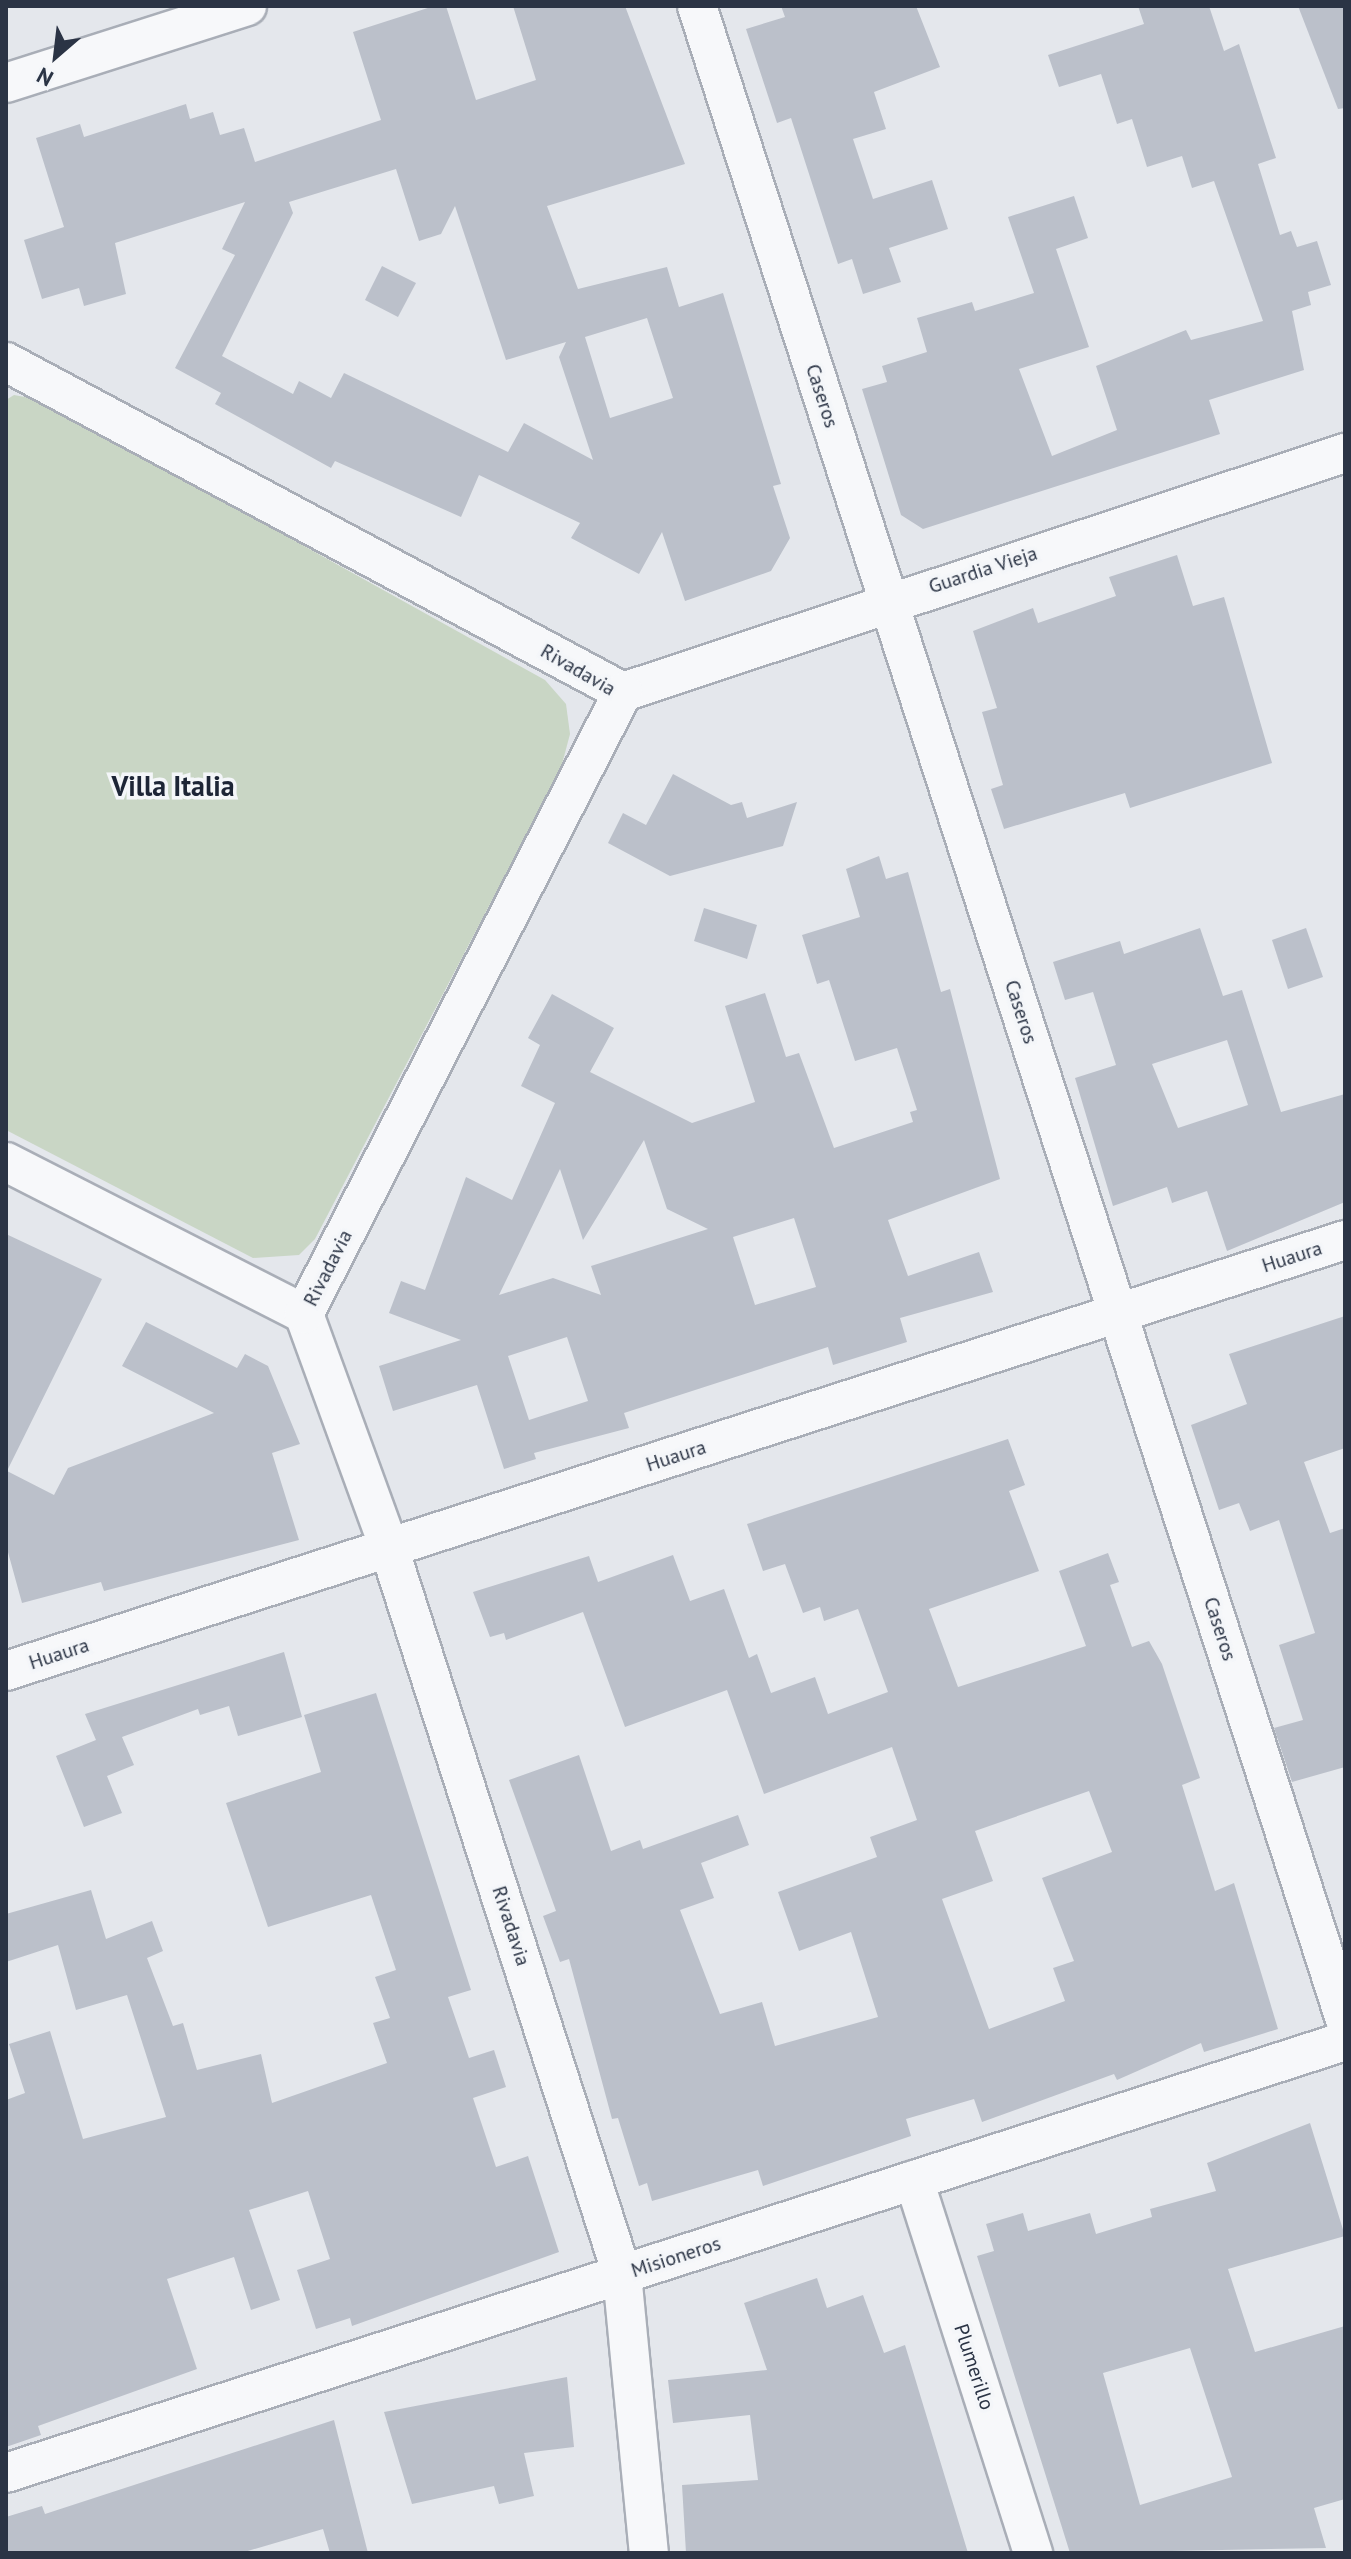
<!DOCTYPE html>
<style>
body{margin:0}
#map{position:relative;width:1351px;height:2559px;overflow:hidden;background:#e4e7ec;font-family:"PT Sans",sans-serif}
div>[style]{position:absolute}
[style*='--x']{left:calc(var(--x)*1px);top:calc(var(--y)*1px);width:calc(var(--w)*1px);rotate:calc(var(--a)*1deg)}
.green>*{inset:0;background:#c9d6c5}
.building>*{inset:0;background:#bbc0ca}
.roads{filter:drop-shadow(2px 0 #a9aeb7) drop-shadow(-2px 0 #a9aeb7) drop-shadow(0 2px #a9aeb7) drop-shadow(0 -2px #a9aeb7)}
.minor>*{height:38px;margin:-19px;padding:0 19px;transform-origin:19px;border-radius:19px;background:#f7f8fa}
span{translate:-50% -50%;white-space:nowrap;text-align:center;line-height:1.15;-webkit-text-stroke:7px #f4f6f9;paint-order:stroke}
.street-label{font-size:20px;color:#2b3445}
.district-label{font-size:28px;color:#1d2536;font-weight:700}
.frame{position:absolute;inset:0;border:8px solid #2b3445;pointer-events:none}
.north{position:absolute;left:16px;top:16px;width:80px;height:80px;-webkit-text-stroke:6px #f4f6f9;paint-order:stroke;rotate:208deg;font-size:22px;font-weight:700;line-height:32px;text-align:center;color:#2b3445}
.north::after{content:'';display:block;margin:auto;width:28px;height:36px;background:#2b3445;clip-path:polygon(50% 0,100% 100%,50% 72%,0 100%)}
</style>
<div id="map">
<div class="green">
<i style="clip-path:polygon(14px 395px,41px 400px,545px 680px,566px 704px,570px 734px,561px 768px,315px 1239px,299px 1255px,253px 1258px,6px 1130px,6px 400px)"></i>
</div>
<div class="building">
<i style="clip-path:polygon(evenodd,434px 6px,446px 6px,476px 100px,536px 80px,513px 6px,625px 6px,685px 164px,547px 206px,578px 289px,667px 267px,679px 307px,723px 293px,781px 484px,773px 486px,790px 538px,771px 571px,685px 601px,662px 532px,639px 574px,571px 538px,580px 523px,479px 475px,461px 517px,335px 461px,331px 468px,215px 404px,221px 393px,175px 368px,235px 255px,222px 249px,245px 202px,115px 243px,126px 294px,84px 306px,79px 288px,42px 299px,24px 240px,64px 227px,36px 138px,80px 124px,84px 137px,186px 104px,190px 119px,213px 112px,220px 135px,244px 128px,255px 162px,381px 120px,353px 32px,434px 6px,396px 169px,419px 241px,441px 234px,455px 206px,506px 360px,566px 342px,559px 357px,593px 460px,524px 423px,508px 452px,344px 373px,331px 398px,299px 381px,293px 394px,222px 356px,293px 213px,289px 202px,396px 169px,434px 6px,647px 318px,673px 398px,610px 418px,585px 337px,647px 318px)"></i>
<i style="clip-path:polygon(781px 6px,916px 6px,940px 67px,874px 92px,886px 129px,853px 139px,873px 199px,932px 180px,948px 229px,889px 248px,901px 282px,863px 294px,852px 259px,838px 264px,791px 118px,777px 123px,746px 29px,785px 17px)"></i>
<i style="clip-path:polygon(1138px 6px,1209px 6px,1224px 51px,1239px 44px,1276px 158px,1258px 164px,1280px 235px,1291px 231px,1297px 247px,1317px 241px,1331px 285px,1308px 292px,1311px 305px,1292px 311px,1304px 370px,1209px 400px,1220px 434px,923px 529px,901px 515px,862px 389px,887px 382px,882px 366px,927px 352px,917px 318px,972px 302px,975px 311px,1034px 293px,1008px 217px,1074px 196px,1088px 238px,1056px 249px,1089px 347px,1019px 369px,1052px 456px,1117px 430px,1096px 366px,1186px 330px,1191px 340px,1263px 321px,1214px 181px,1192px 188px,1182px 156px,1147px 167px,1132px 119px,1117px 124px,1101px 74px,1059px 87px,1048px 55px,1144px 24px)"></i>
<i style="clip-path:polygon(1298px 6px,1345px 6px,1345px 108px,1338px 109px)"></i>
<i style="clip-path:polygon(382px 266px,416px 283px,398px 317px,365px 300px)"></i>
<i style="clip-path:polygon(1177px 555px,1193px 606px,1224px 597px,1272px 763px,1130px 808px,1125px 793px,1004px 829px,991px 789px,1003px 785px,982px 712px,997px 708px,973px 631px,1033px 608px,1038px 623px,1116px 596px,1109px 577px)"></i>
<i style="clip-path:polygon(673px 774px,731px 805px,742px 802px,747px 818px,797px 802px,783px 846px,670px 876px,608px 843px,623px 813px,646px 825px)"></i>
<i style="clip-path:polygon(evenodd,879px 856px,886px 879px,908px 872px,941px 992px,950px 989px,1000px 1179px,888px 1220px,908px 1276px,979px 1252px,993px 1292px,900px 1318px,907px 1342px,833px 1365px,828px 1347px,624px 1413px,629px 1428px,534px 1453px,536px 1459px,504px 1469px,477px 1385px,393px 1411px,379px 1366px,461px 1340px,389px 1313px,401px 1281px,425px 1290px,466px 1177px,512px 1200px,555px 1103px,521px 1086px,540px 1045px,528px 1038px,552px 994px,614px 1028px,590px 1072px,692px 1123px,755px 1102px,725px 1006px,765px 993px,786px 1057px,799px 1053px,834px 1148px,913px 1122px,910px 1112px,917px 1110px,897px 1048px,855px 1061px,829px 980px,817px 984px,802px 935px,860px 917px,846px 869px,879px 856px,644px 1140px,667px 1209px,708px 1229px,591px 1266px,601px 1295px,553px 1278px,499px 1295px,560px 1169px,583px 1240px,644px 1140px,879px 856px,794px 1218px,816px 1287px,755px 1305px,733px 1237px,794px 1218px,879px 856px,567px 1337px,588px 1401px,529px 1420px,508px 1356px,567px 1337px)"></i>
<i style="clip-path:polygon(704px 908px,757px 925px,747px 959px,694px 941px)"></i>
<i style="clip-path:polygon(evenodd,1200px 928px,1223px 996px,1242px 990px,1281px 1112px,1345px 1094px,1345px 1202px,1227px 1251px,1207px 1191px,1172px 1203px,1167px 1187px,1113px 1206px,1075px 1078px,1116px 1065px,1093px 992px,1065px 1000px,1053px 962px,1120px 941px,1124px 954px,1200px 928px,1227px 1040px,1248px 1105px,1178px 1128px,1152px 1064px,1227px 1040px)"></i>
<i style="clip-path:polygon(1306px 928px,1323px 977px,1288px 989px,1272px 940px)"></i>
<i style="clip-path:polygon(6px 1234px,102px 1279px,7px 1471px,54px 1495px,68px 1468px,214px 1413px,122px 1366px,146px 1322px,237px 1368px,245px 1354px,268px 1366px,300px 1444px,272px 1453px,299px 1540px,104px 1591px,101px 1582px,22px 1603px,6px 1545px)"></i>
<i style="clip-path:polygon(1345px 1316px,1345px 1448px,1304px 1462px,1330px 1533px,1345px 1528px,1345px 1767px,1292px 1782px,1274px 1728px,1303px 1720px,1279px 1645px,1315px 1633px,1279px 1520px,1250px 1531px,1239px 1503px,1219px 1510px,1191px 1425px,1247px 1404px,1229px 1354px)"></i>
<i style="clip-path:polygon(evenodd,1008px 1439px,1025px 1485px,1009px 1491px,1039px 1571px,929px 1609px,958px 1687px,1086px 1646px,1059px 1571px,1108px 1553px,1119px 1582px,1110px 1585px,1132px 1647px,1149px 1641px,1162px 1664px,1200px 1778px,1182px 1785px,1215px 1891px,1234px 1883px,1278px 2029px,1204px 2052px,1201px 2043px,1117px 2080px,1114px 2074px,982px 2122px,974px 2099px,906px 2119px,911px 2136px,763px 2186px,758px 2170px,652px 2201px,647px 2183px,639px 2186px,618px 2118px,612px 2119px,569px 1959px,560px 1962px,543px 1916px,556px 1911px,509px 1780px,579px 1755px,611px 1851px,640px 1840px,643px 1849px,738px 1815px,749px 1845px,701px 1863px,714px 1898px,680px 1910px,720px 2014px,762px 2002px,775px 2046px,878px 2017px,851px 1932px,799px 1951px,778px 1892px,877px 1857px,870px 1837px,917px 1820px,892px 1747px,764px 1794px,727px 1690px,625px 1727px,583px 1612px,506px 1640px,504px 1633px,490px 1637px,473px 1592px,589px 1556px,598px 1582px,673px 1555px,690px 1601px,724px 1589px,749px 1658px,757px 1654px,771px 1693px,815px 1677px,828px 1714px,888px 1692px,858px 1609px,824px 1621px,820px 1607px,803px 1613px,785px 1564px,763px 1571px,747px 1524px,1008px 1439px,1089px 1791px,1112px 1852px,1042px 1878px,1074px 1961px,1053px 1968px,1065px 2001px,989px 2029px,942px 1899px,993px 1881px,975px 1831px,1089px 1791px)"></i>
<i style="clip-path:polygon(284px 1652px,302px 1717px,238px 1736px,229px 1706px,200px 1715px,198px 1709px,122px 1737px,134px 1765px,107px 1776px,122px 1813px,84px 1827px,56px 1756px,96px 1740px,85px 1714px)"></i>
<i style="clip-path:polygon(376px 1693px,471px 1990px,448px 1997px,469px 2058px,494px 2050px,506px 2087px,473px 2098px,496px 2167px,528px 2156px,559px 2252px,352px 2326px,350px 2318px,316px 2329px,297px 2270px,330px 2259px,308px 2191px,249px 2210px,280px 2300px,251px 2310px,234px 2257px,167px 2279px,197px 2369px,38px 2426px,41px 2435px,6px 2447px,6px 2100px,25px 2093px,9px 2044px,50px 2031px,83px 2139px,166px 2117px,127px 1995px,76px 2010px,58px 1945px,6px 1962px,6px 1914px,91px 1890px,106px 1939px,152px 1921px,163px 1951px,147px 1958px,173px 2026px,183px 2023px,197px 2070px,261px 2054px,272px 2103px,387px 2063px,373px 2023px,390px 2018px,375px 1977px,396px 1970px,371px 1895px,268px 1927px,226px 1803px,321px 1772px,304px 1715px)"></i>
<i style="clip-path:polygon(evenodd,1310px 2123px,1345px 2236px,1228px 2269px,1255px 2352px,1345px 2326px,1345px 2499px,1314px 2508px,1326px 2548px,1070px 2553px,977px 2256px,994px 2251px,986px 2224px,1023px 2213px,1028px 2231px,1090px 2213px,1096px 2234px,1152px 2217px,1150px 2209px,1216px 2191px,1207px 2163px,1310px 2123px,1190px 2348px,1232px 2477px,1140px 2505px,1103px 2373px,1190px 2348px)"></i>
<i style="clip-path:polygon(817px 2278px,827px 2308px,863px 2295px,884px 2353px,905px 2345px,968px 2553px,686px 2553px,682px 2485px,758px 2480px,750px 2415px,673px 2423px,668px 2380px,767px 2370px,744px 2303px)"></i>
<i style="clip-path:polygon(567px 2377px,574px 2447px,524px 2453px,534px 2496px,499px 2504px,494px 2486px,412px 2504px,384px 2412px)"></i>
<i style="clip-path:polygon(334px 2420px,368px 2553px,330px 2553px,323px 2529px,241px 2553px,6px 2553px,6px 2517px,42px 2506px,45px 2514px)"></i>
</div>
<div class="roads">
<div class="minor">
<i style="--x:697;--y:6;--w:2115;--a:72.16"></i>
<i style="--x:6;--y:83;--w:253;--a:-17.7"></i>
<i style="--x:6;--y:362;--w:700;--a:28.14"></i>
<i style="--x:623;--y:692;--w:761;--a:-18.32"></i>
<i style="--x:6;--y:1162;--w:335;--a:27"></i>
<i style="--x:304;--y:1314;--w:249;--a:70"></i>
<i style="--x:389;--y:1548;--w:762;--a:72.21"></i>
<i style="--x:622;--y:2274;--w:280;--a:84.5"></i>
<i style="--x:304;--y:1314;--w:699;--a:-62.85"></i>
<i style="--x:6;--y:1671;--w:1407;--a:-17.84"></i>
<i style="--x:914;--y:2180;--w:392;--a:72.3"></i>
<i style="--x:6;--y:2473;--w:1407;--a:-17.88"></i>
</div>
</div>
<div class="street-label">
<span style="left:822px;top:396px;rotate:72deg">Caseros</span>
<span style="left:983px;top:570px;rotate:-18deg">Guardia Vieja</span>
<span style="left:578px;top:670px;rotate:30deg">Rivadavia</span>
<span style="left:1021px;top:1012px;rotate:72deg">Caseros</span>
<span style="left:1292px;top:1257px;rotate:-18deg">Huaura</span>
<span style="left:328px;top:1268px;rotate:-63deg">Rivadavia</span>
<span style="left:676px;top:1456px;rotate:-18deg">Huaura</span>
<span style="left:1220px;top:1629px;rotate:72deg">Caseros</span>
<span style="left:59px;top:1654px;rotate:-18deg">Huaura</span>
<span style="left:511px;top:1926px;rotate:72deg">Rivadavia</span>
<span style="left:676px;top:2257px;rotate:-18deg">Misioneros</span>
<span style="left:974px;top:2367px;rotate:72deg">Plumerillo</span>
</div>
<div class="district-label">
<span style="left:173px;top:786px">Villa Italia</span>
</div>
<div class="frame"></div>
<div class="north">N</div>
</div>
